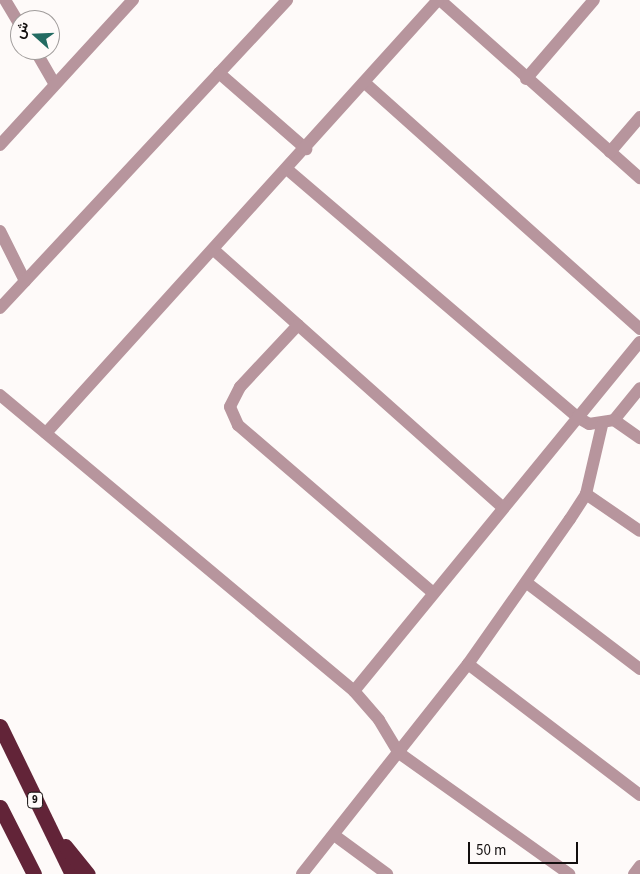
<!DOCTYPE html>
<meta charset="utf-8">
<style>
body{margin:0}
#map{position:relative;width:640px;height:874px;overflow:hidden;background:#fefaf9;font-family:"Source Sans 3",Vazirmatn,sans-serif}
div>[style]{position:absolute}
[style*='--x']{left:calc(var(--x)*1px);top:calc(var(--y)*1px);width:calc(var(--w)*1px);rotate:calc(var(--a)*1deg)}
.minor>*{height:12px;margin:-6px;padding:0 6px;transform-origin:6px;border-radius:6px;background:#b7959d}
.highway>*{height:15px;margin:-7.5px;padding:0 7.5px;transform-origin:7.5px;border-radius:7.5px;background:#622438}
span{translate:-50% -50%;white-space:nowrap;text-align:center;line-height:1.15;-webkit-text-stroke:4.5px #fefaf9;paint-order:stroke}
.shield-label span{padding:1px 4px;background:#fefaf9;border:1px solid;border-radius:4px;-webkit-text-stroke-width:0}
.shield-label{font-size:11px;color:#120e0e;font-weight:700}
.north{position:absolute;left:10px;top:10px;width:50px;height:50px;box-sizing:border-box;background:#fefaf9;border:1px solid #a09c9b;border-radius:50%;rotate:290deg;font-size:14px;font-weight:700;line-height:20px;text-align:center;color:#120e0e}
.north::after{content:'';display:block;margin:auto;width:18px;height:22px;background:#236b62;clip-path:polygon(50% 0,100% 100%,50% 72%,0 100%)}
.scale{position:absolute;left:468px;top:842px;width:110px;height:22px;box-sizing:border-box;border:2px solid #120e0e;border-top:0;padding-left:6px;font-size:15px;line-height:18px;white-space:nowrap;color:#120e0e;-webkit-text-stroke:4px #fefaf9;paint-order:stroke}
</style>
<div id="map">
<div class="minor">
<i style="--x:5;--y:0;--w:29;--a:59"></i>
<i style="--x:440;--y:0;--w:268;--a:41.7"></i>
<i style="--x:35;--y:50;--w:39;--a:60"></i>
<i style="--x:219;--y:73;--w:116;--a:41.1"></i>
<i style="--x:526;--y:79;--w:104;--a:-49.3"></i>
<i style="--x:365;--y:83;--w:369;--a:41.8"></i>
<i style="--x:0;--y:145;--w:197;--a:-47.5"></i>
<i style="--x:610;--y:152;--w:46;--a:-49.4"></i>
<i style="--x:288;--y:170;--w:380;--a:40.5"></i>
<i style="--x:577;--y:417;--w:14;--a:30"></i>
<i style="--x:589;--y:424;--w:25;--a:-9"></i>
<i style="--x:614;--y:420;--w:41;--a:-50.9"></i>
<i style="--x:0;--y:231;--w:56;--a:63.4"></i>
<i style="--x:215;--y:251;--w:385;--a:41.7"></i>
<i style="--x:0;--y:308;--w:421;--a:-47"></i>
<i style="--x:298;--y:325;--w:85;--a:133.1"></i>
<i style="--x:240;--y:387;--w:22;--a:117"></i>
<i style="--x:230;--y:407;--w:20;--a:66"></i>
<i style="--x:238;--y:425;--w:256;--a:40.7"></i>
<i style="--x:0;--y:395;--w:461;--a:39.9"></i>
<i style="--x:354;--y:691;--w:38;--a:49"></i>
<i style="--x:379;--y:720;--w:39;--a:59"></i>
<i style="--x:399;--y:753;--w:209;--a:35.4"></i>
<i style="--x:614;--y:420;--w:32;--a:35"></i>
<i style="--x:46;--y:433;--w:584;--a:-47.85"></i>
<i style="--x:586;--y:494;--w:65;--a:34.4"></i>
<i style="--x:527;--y:583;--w:142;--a:37.3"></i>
<i style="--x:468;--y:664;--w:216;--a:37.3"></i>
<i style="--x:354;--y:691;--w:451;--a:-50.7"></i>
<i style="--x:334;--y:835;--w:66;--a:36.3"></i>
<i style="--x:302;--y:874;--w:268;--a:-51.7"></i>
<i style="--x:468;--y:664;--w:177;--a:-54.9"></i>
<i style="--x:570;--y:519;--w:30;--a:-57"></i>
<i style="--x:586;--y:494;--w:71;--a:-76.9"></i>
<i style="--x:634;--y:874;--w:10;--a:-53"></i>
</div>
<div class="highway">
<i style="--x:0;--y:726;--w:165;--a:64.1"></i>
<i style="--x:0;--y:807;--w:75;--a:63.1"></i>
<i style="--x:65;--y:846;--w:36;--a:51"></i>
</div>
<div class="shield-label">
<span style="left:35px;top:800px">9</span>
</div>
<div class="north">ش</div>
<div class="scale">50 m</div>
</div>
